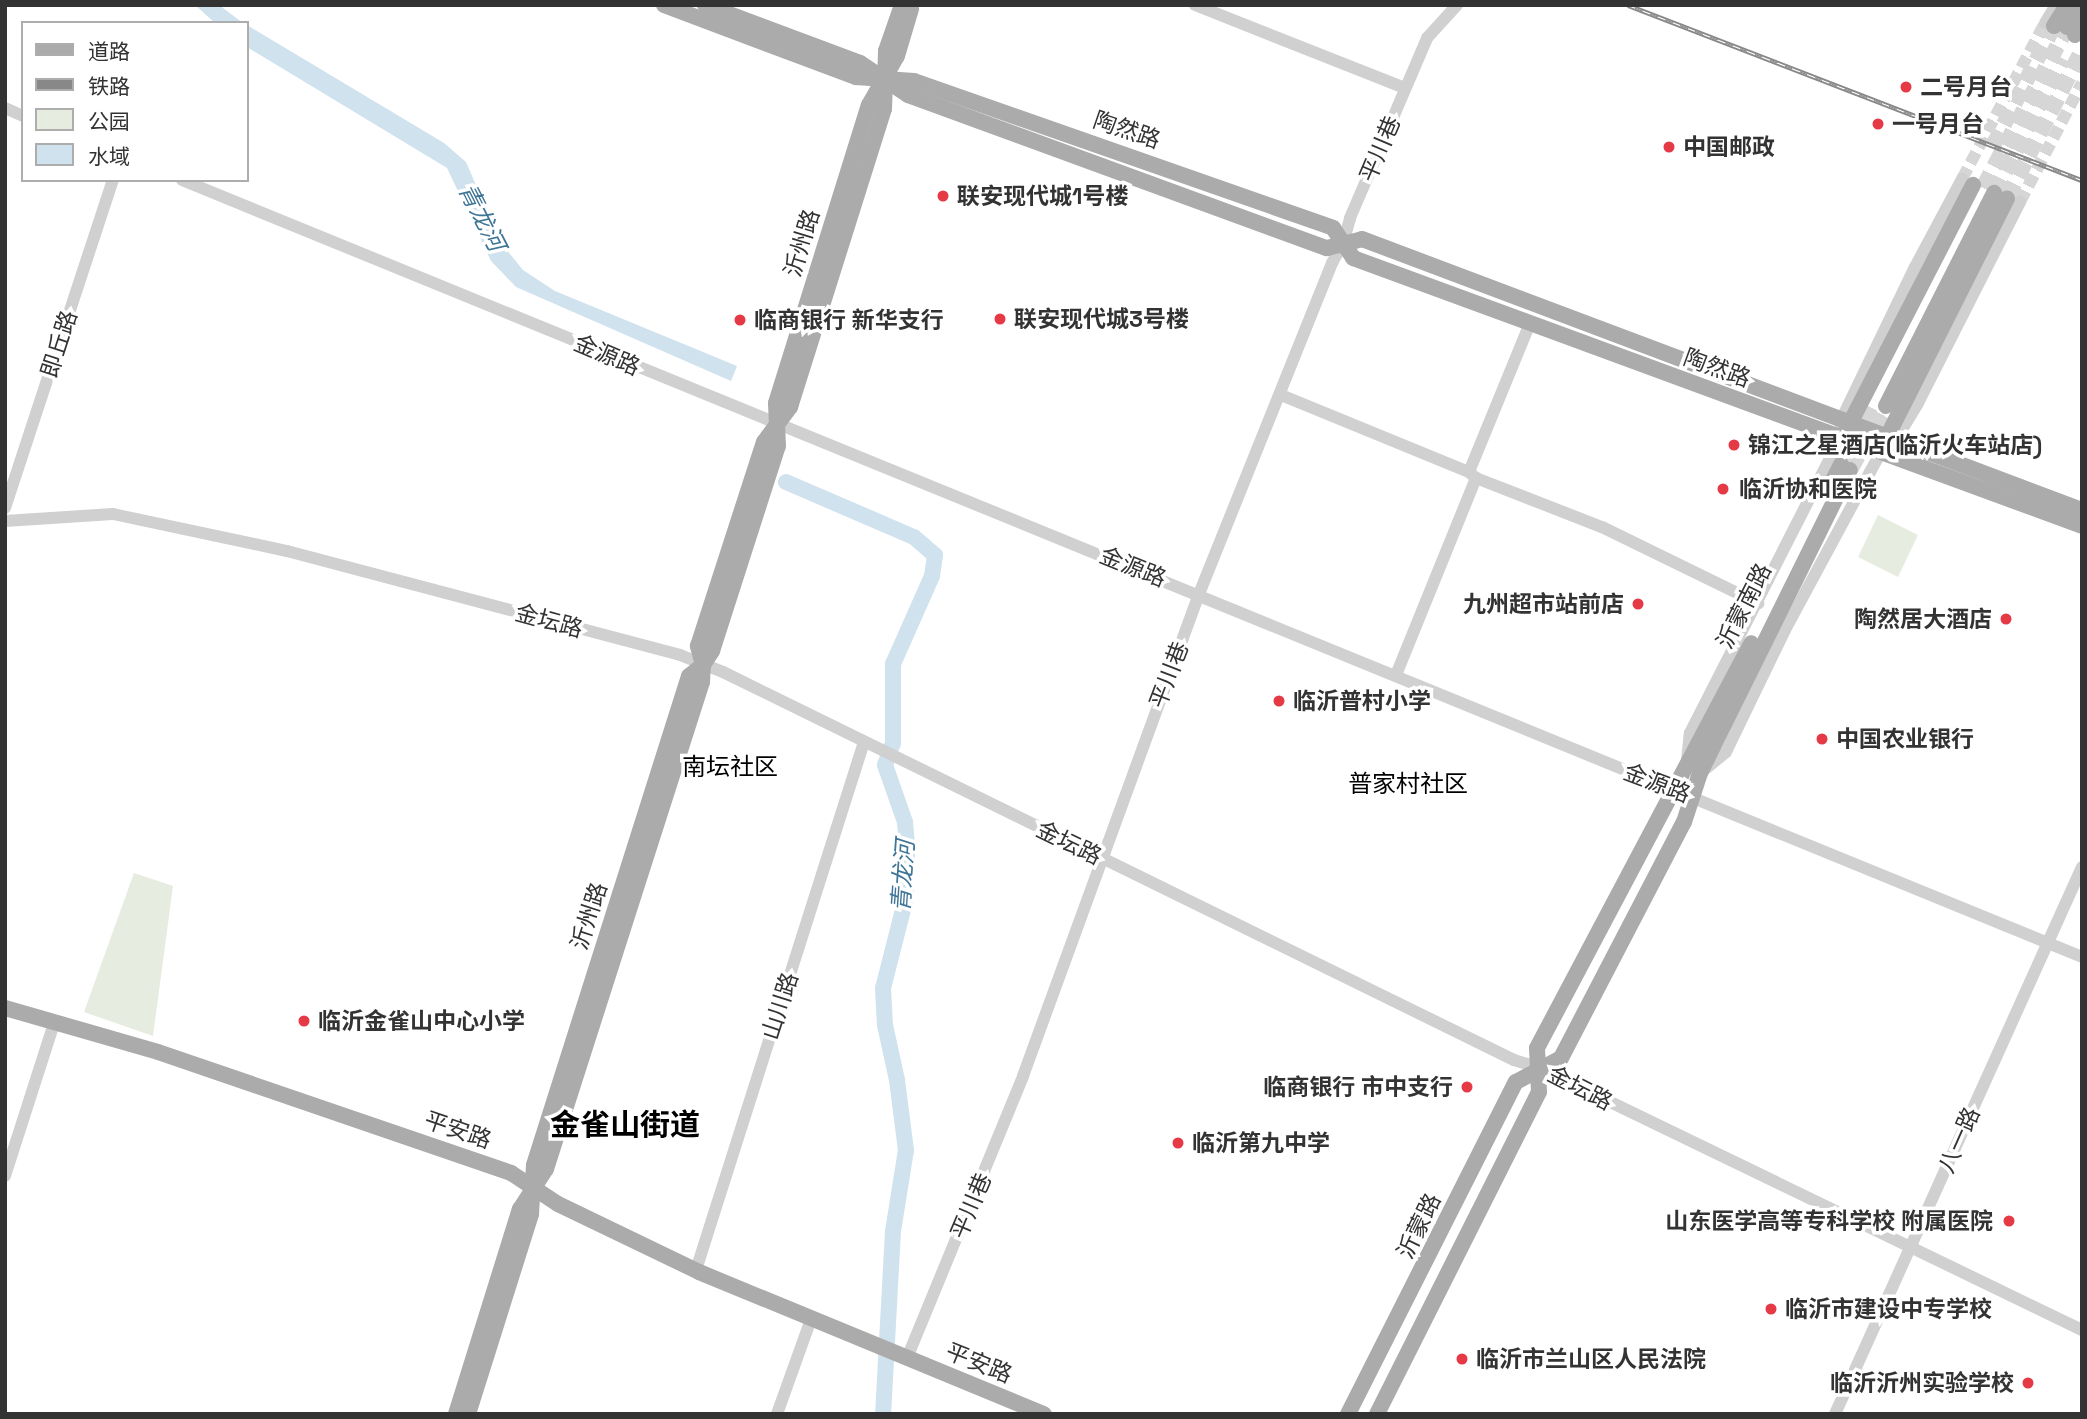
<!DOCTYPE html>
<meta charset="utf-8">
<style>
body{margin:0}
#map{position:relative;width:2087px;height:1419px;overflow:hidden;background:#fff;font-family:"Space Grotesk","Noto Sans SC",sans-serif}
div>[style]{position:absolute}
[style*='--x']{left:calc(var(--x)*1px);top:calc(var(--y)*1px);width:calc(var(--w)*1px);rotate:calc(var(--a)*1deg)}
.green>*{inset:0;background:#e6ecdf}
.water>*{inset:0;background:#cfe2ee}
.river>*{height:16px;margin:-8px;padding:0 8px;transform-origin:8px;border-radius:8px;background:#cfe2ee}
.minor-tunnel>*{height:12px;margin-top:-6px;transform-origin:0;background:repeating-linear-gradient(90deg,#d6d6d6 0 12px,transparent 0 18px)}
.major-tunnel>*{height:16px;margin-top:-8px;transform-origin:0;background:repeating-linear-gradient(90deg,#d6d6d6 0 16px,transparent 0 24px)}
.minor>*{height:12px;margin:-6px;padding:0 6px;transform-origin:6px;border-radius:6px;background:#d0d0d0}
.major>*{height:16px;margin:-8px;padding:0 8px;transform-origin:8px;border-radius:8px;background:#ababab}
.rail>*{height:5px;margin-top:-2.5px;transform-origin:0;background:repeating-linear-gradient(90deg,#fff 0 8px,#888 0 16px);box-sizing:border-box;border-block:2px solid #888}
.dots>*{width:19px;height:19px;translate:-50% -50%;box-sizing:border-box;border:4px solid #fff;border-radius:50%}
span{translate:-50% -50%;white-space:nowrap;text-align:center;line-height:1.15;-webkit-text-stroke:7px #fff;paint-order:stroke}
.poi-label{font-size:23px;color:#333;font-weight:700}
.left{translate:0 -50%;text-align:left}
.right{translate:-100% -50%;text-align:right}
.street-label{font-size:23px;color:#333}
.water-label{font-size:24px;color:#3f7597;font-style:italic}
.neighbourhood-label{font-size:24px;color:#000}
.district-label{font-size:30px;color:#000;font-weight:700}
.frame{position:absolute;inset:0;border:7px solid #333;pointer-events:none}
.legend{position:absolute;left:21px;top:21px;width:228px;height:161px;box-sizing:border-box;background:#fff;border:2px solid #adadad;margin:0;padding:9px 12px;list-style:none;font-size:21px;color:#333}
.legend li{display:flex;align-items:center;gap:14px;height:35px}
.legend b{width:35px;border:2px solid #adadad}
</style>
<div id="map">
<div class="green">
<i style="clip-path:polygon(1878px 515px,1918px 535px,1898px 577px,1858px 557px)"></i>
<i style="clip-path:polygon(134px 873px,173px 886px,153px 1036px,84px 1012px)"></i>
</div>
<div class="water">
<i style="clip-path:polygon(195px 5px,219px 5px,243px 23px,215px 23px)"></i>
<i style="clip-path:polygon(247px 25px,444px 143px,466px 162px,501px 243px,523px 270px,555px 291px,737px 366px,731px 381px,516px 287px,491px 261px,447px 168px,247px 47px)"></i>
</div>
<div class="river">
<i style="--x:786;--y:482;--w:139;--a:23.3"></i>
<i style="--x:914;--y:537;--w:28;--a:41"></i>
<i style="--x:935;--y:555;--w:21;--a:98"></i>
<i style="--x:932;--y:576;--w:96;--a:113.9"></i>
<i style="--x:893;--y:664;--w:79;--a:90"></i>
<i style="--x:893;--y:743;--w:23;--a:110"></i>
<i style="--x:885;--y:765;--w:60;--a:70.7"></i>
<i style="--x:905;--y:822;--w:25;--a:85"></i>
<i style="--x:907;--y:847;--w:51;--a:91.1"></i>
<i style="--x:906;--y:898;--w:93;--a:104.3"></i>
<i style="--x:883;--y:988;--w:37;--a:87"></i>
<i style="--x:885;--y:1025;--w:56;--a:77.7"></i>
<i style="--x:897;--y:1080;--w:71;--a:82.7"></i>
<i style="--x:906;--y:1150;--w:82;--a:99.1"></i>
<i style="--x:893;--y:1231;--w:183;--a:93.1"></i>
</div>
<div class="minor-tunnel">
<i style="--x:1962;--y:179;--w:177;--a:-62"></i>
<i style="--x:2020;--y:202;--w:134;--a:-62.5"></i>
</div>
<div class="major-tunnel">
<i style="--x:1993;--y:146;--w:135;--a:-63.1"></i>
<i style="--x:1983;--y:188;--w:182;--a:-62.4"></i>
<i style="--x:1994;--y:193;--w:151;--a:-62.8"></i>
<i style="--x:2007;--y:198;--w:166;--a:-63.1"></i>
<i style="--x:1841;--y:464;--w:72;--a:-63.4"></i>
<i style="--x:1850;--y:470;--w:73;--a:-60.6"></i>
</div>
<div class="minor">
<i style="--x:1195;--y:5;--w:226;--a:21.6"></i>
<i style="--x:2045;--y:23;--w:21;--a:-59"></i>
<i style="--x:5;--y:108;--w:20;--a:24"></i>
<i style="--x:182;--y:180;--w:2053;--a:22.24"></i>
<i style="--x:1281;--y:395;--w:203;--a:22.3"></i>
<i style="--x:1469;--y:472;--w:9;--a:41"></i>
<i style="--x:1476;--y:478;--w:135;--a:21.3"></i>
<i style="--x:1602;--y:527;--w:174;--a:26"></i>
<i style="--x:1469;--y:472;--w:161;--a:-67.7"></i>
<i style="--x:5;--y:508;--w:345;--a:-71.8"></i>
<i style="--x:5;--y:521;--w:108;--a:-3.7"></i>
<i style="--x:113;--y:514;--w:178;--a:12"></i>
<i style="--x:287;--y:551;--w:407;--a:14.8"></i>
<i style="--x:680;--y:655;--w:46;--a:21.6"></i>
<i style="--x:723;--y:672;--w:881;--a:26.13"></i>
<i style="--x:1514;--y:1060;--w:27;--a:17"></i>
<i style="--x:1540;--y:1068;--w:602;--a:25.8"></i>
<i style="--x:1396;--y:675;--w:213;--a:-67.9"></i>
<i style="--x:1687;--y:760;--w:27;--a:-84"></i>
<i style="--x:1690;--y:733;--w:330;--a:-63"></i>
<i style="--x:1840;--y:439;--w:19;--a:-87"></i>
<i style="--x:1841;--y:420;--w:170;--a:-64.2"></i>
<i style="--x:1915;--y:267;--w:100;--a:-61.9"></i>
<i style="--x:1704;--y:770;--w:28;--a:-39"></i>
<i style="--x:1726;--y:752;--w:136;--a:-64.2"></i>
<i style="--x:1785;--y:630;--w:179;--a:-61.7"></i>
<i style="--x:1870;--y:472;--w:21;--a:-61"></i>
<i style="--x:1880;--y:454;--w:20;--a:-41"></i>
<i style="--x:1895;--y:441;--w:42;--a:-58.6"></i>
<i style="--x:1917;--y:405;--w:228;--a:-63.1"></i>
<i style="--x:5;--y:1176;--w:161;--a:-72.2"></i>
<i style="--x:696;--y:1270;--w:554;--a:-72.35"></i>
<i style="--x:907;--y:1358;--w:305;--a:-67.6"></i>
<i style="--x:1023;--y:1076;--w:513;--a:-69.94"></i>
<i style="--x:1199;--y:594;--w:357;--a:-68.1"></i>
<i style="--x:1332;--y:263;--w:23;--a:-61"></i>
<i style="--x:1343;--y:243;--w:26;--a:-74"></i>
<i style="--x:1350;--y:218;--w:196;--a:-66.8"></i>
<i style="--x:1427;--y:38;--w:45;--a:-47.7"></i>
<i style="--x:777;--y:1414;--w:101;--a:-70.3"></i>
<i style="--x:1835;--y:1414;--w:600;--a:-65.7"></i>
</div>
<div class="major">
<i style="--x:664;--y:5;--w:205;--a:20.6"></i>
<i style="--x:856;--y:77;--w:58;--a:3.9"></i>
<i style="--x:914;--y:81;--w:444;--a:19.3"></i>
<i style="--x:1333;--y:228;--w:36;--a:56"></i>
<i style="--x:1353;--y:258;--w:777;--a:20.18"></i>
<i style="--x:705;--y:5;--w:165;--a:20.5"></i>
<i style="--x:860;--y:63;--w:58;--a:33.7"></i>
<i style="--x:908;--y:95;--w:446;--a:20.1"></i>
<i style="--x:1327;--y:248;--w:36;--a:-14"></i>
<i style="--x:1362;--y:239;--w:769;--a:20.63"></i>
<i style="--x:2054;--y:26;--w:25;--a:-58"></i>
<i style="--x:2067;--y:27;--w:25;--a:-61"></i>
<i style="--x:2075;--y:35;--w:14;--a:-60"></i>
<i style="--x:1886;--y:406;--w:239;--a:-63.1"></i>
<i style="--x:1846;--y:431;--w:277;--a:-62.7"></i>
<i style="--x:1883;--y:445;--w:276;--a:-63.3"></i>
<i style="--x:1827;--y:492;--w:31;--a:-63"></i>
<i style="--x:5;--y:1008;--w:159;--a:16"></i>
<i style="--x:158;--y:1052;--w:373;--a:18.9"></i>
<i style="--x:511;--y:1173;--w:56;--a:33.4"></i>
<i style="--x:558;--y:1204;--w:157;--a:25.7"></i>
<i style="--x:699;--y:1272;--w:373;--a:22.4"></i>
<i style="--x:456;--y:1414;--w:215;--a:-72.7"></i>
<i style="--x:520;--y:1209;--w:48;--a:-57"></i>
<i style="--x:546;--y:1169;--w:511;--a:-72.24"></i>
<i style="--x:702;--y:682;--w:17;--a:-87"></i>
<i style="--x:703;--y:665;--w:20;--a:-105"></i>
<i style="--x:698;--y:646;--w:214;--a:-72.1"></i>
<i style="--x:764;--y:442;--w:44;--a:-53.4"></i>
<i style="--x:790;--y:407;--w:312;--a:-72.5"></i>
<i style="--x:884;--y:109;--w:58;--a:-88"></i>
<i style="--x:886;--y:51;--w:49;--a:-70.8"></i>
<i style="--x:468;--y:1414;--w:210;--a:-72.5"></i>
<i style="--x:531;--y:1214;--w:49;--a:-86.5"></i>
<i style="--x:534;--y:1165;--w:513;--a:-72.41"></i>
<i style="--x:689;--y:676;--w:18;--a:-38"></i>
<i style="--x:703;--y:665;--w:17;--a:-57"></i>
<i style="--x:712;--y:651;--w:215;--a:-72.2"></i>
<i style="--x:778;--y:446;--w:43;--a:-92.7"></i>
<i style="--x:776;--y:403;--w:312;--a:-72.7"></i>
<i style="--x:869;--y:105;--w:56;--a:-60.3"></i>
<i style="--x:897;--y:56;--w:49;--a:-73.4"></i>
<i style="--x:1348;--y:1414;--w:372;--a:-63.2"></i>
<i style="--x:1516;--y:1082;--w:51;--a:-28.1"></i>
<i style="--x:1561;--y:1058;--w:266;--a:-62.5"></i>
<i style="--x:1684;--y:822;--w:52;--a:-71.9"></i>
<i style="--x:1700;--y:773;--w:338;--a:-63.7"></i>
<i style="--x:1377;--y:1414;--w:360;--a:-63.3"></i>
<i style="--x:1539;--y:1092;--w:44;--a:-92.6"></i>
<i style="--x:1537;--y:1048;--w:458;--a:-62.1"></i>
</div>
<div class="rail">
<i style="--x:1628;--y:5;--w:487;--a:21.1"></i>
</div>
<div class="dots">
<i style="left:1906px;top:87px;background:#e63946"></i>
<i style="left:1878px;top:124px;background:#e63946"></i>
<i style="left:1669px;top:147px;background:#e63946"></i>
<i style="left:943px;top:196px;background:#e63946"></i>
<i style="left:1000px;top:319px;background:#e63946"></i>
<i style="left:740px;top:320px;background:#e63946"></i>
<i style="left:1734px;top:445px;background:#e63946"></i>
<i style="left:1723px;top:489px;background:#e63946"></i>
<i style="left:1638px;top:604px;background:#e63946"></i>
<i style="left:2006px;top:619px;background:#e63946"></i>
<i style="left:1279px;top:701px;background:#e63946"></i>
<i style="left:1822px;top:739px;background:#e63946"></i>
<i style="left:304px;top:1021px;background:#e63946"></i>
<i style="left:1467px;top:1087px;background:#e63946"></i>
<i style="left:1178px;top:1143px;background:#e63946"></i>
<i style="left:2009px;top:1221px;background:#e63946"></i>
<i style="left:1771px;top:1309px;background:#e63946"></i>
<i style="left:1462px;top:1359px;background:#e63946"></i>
<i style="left:2028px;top:1383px;background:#e63946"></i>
</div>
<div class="poi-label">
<span class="left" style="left:1920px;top:87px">二号月台</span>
<span class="left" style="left:1892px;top:124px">一号月台</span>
<span class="left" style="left:1683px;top:147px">中国邮政</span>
<span class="left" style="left:957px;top:196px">联安现代城1号楼</span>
<span class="left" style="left:1014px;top:319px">联安现代城3号楼</span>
<span class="left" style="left:754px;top:320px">临商银行 新华支行</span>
<span class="left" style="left:1748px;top:445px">锦江之星酒店(临沂火车站店)</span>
<span class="left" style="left:1739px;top:489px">临沂协和医院</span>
<span class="right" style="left:1624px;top:604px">九州超市站前店</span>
<span class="right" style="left:1992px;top:619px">陶然居大酒店</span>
<span class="left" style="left:1293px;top:701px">临沂普村小学</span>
<span class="left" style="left:1836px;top:739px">中国农业银行</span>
<span class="left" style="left:318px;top:1021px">临沂金雀山中心小学</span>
<span class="right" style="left:1453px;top:1087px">临商银行 市中支行</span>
<span class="left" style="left:1192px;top:1143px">临沂第九中学</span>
<span class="right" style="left:1993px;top:1221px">山东医学高等专科学校 附属医院</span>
<span class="left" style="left:1785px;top:1309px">临沂市建设中专学校</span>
<span class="left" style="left:1476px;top:1359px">临沂市兰山区人民法院</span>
<span class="right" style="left:2014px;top:1383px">临沂沂州实验学校</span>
</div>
<div class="street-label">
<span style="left:1127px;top:130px;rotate:19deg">陶然路</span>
<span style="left:1380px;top:149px;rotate:-67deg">平川巷</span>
<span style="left:802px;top:243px;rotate:-73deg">沂州路</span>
<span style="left:59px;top:344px;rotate:-72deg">即丘路</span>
<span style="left:607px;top:355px;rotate:23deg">金源路</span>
<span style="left:1717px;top:368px;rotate:20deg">陶然路</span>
<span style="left:1133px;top:567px;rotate:22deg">金源路</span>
<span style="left:1744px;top:606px;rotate:-63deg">沂蒙南路</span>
<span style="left:549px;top:621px;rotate:15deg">金坛路</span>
<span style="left:1169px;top:675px;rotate:-69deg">平川巷</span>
<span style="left:1657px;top:783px;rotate:21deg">金源路</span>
<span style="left:1069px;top:843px;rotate:26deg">金坛路</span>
<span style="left:589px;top:916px;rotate:-72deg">沂州路</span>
<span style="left:780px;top:1006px;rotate:-72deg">山川路</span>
<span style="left:1580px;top:1088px;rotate:27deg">金坛路</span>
<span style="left:458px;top:1130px;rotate:19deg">平安路</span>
<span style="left:1959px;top:1140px;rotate:-66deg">八一路</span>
<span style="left:971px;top:1206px;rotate:-67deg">平川巷</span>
<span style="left:1419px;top:1226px;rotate:-64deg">沂蒙路</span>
<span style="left:979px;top:1363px;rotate:22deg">平安路</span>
</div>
<div class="water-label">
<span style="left:482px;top:217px;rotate:63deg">青龙河</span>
<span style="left:903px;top:876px;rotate:-86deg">青龙河</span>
</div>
<div class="neighbourhood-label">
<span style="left:730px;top:767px">南坛社区</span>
<span style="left:1408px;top:784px">普家村社区</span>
</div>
<div class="district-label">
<span style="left:625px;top:1125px">金雀山街道</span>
</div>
<div class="frame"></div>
<ul class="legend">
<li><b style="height:9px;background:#ababab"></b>道路</li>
<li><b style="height:9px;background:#888"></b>铁路</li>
<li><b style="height:19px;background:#e6ecdf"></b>公园</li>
<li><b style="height:19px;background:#cfe2ee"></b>水域</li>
</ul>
</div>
